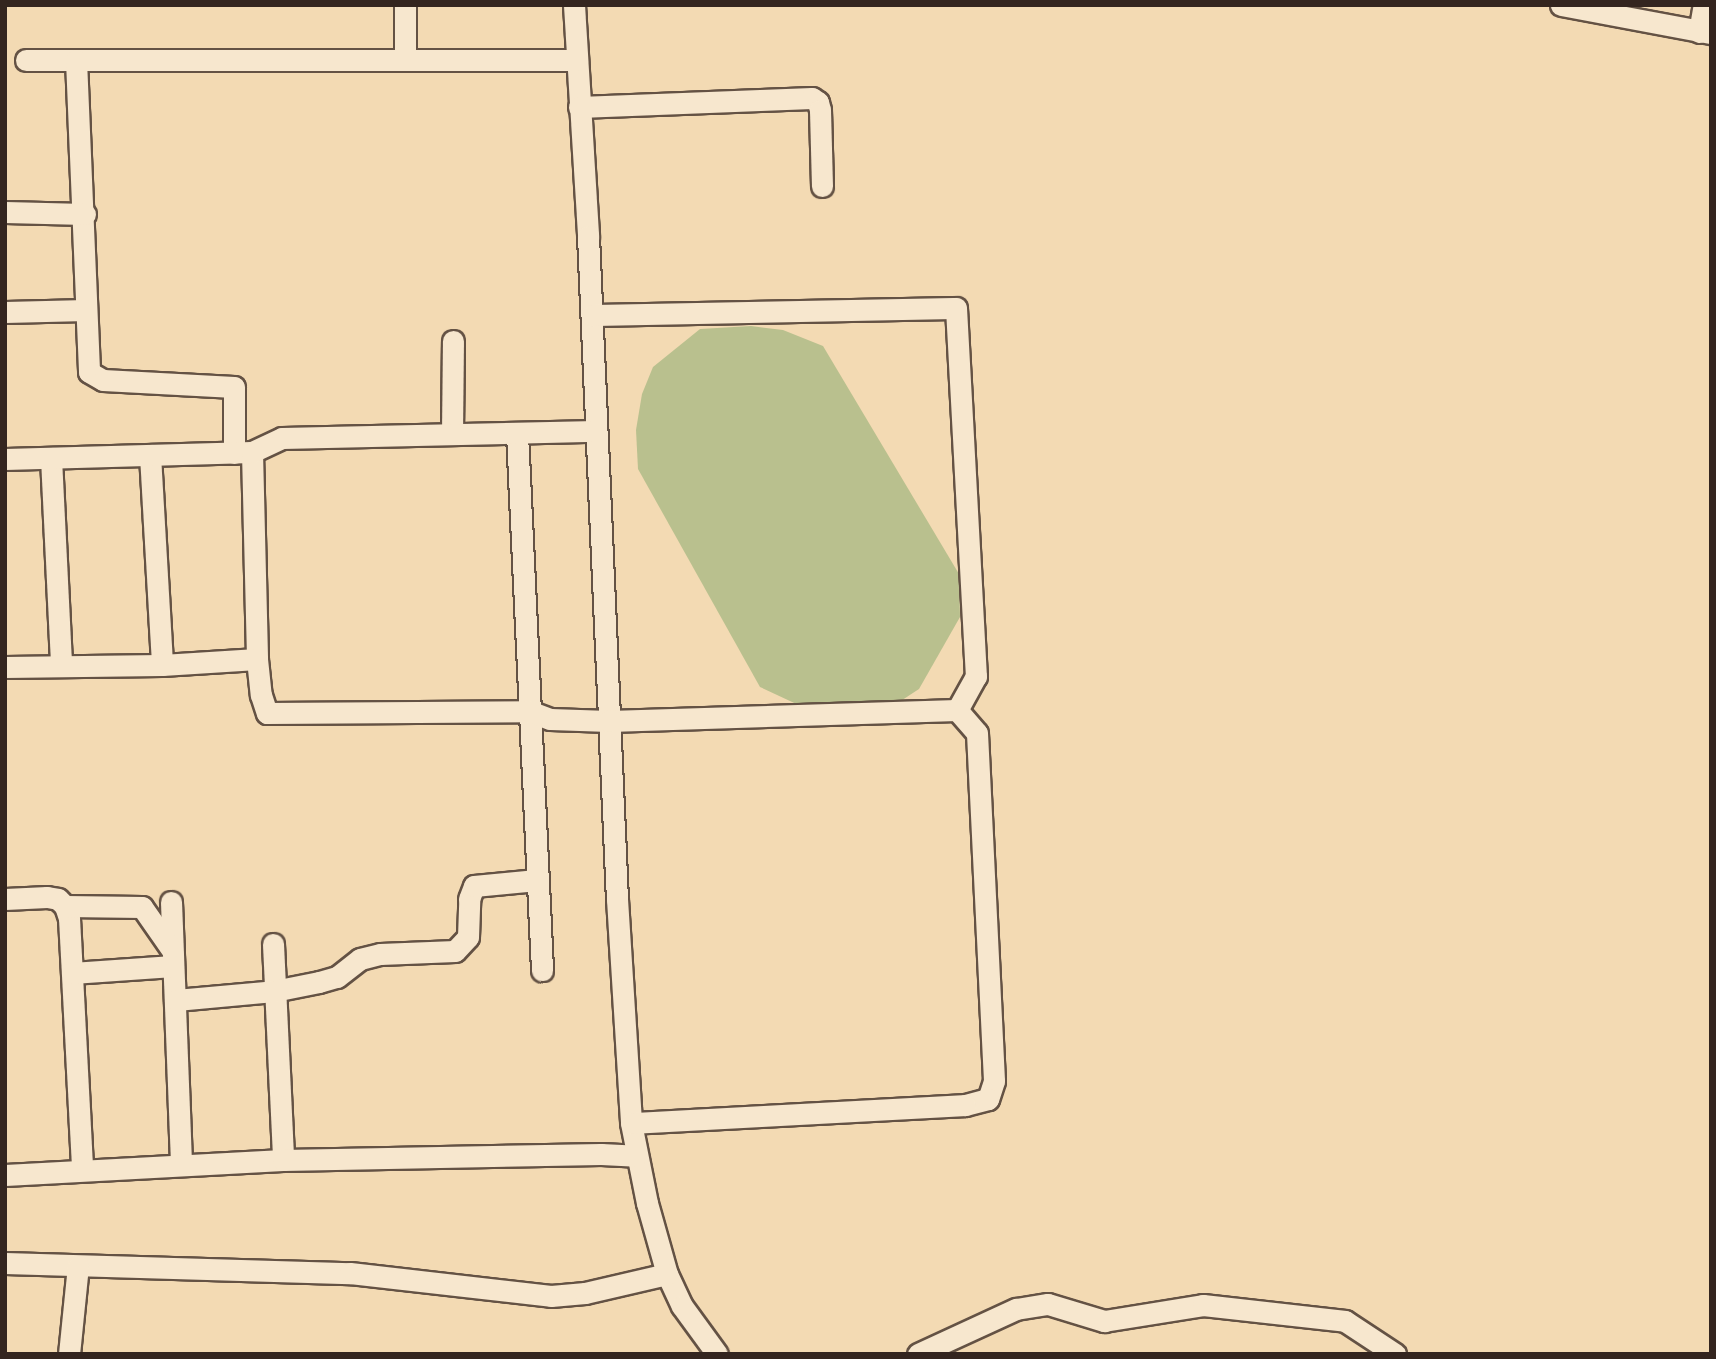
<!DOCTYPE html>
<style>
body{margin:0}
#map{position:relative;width:1716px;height:1359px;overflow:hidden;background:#f3dab3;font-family:Alegreya,serif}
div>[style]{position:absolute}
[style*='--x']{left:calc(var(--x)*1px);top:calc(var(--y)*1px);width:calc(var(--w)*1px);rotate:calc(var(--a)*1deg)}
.green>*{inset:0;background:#b9c08e}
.roads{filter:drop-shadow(2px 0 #645244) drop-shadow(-2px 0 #645244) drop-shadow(0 2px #645244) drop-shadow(0 -2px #645244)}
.minor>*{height:21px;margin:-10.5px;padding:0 10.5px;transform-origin:10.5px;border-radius:10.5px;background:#f7e7ce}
span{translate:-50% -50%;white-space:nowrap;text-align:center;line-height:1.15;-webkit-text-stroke:6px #f7e7ce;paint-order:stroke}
.frame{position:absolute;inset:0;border:7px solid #34251f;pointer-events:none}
</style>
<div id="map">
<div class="green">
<i style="clip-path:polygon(751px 326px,783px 330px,823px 346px,959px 574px,960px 617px,919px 689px,890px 708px,805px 708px,760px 687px,638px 469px,636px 430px,642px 394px,653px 367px,700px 329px)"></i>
</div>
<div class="roads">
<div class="minor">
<i style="--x:405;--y:5;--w:53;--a:90"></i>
<i style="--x:574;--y:5;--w:231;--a:86.5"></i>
<i style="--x:588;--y:236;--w:664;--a:87.5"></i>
<i style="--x:617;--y:899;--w:224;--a:86.4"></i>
<i style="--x:631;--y:1123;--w:82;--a:78.7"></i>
<i style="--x:647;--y:1203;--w:74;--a:74.3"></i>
<i style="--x:667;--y:1274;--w:35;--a:65"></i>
<i style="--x:682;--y:1306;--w:59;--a:53.9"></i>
<i style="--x:1561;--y:5;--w:153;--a:10.6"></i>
<i style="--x:1699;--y:32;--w:27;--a:-80"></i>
<i style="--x:26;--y:60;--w:551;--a:0"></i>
<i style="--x:76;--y:60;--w:312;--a:87.6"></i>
<i style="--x:89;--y:372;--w:16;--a:30"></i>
<i style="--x:103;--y:380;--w:131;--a:3.1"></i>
<i style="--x:234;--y:387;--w:66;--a:90"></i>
<i style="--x:579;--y:107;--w:233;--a:-2.2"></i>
<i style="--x:812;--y:98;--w:7;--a:34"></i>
<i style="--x:818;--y:102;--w:8;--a:76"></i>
<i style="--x:820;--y:110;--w:76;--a:88.5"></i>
<i style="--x:5;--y:212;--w:80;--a:1.4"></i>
<i style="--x:5;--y:312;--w:81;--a:-1.4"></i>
<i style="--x:592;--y:315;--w:364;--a:-1.1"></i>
<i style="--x:956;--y:308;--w:369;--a:86.9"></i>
<i style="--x:976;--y:676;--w:39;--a:119"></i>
<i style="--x:517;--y:433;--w:538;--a:87.33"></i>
<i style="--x:452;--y:434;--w:93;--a:-89.4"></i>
<i style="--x:252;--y:452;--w:207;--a:88.6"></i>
<i style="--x:257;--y:659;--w:36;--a:84"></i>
<i style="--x:261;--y:695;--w:19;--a:72"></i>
<i style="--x:267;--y:713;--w:262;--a:-0.4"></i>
<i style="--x:529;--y:711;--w:22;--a:21"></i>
<i style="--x:550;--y:719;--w:59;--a:1.9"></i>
<i style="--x:609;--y:721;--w:348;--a:-1.8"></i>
<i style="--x:957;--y:710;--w:30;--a:49"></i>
<i style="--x:977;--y:733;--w:348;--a:87.2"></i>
<i style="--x:994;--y:1081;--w:19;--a:108"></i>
<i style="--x:988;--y:1099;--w:24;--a:165"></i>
<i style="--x:965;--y:1105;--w:334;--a:176.9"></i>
<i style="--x:150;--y:455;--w:210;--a:86.7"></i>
<i style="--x:51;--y:458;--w:207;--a:87.2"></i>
<i style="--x:5;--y:459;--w:247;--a:-1.6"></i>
<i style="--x:252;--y:452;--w:33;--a:-25"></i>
<i style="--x:282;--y:438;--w:314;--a:-1.3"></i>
<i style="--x:5;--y:667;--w:157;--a:-0.7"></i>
<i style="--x:162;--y:665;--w:95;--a:-3.6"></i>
<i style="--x:5;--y:899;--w:42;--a:-2.7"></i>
<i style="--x:47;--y:897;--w:11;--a:10"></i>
<i style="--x:58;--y:899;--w:10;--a:45"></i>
<i style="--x:65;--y:906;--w:13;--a:72"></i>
<i style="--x:69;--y:918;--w:252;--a:87"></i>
<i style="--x:171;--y:902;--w:262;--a:87.8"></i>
<i style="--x:65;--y:906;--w:77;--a:0.7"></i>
<i style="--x:142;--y:907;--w:52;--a:55.1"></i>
<i style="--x:273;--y:944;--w:216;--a:87.3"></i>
<i style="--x:72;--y:973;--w:101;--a:-4"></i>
<i style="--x:176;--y:1000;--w:98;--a:-5.2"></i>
<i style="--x:274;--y:991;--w:46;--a:-11.3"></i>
<i style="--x:319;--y:982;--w:19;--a:-16"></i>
<i style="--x:337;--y:977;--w:29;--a:-38"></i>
<i style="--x:360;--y:959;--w:21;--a:-14"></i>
<i style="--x:380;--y:954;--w:75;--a:-2.3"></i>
<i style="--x:455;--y:951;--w:19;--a:-47"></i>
<i style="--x:468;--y:937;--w:38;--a:-88"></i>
<i style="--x:469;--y:899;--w:14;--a:-69"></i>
<i style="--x:474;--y:886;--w:63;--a:-5.4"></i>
<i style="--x:5;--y:1175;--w:278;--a:-3.1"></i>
<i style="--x:283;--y:1160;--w:318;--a:-1.1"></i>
<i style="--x:601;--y:1154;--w:35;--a:3"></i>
<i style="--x:5;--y:1263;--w:345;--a:1.7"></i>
<i style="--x:350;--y:1273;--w:202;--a:6.5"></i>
<i style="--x:551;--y:1296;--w:34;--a:-5"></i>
<i style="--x:585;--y:1293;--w:84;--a:-13"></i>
<i style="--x:69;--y:1354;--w:88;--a:-84.2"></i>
<i style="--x:918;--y:1354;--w:108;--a:-24.7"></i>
<i style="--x:1016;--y:1309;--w:32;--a:-9"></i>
<i style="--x:1048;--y:1304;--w:59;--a:16.9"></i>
<i style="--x:1104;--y:1321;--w:100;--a:-9.2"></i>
<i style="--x:1203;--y:1305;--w:143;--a:6.4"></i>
<i style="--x:1345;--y:1321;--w:60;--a:33.4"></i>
</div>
</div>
<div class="frame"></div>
</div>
